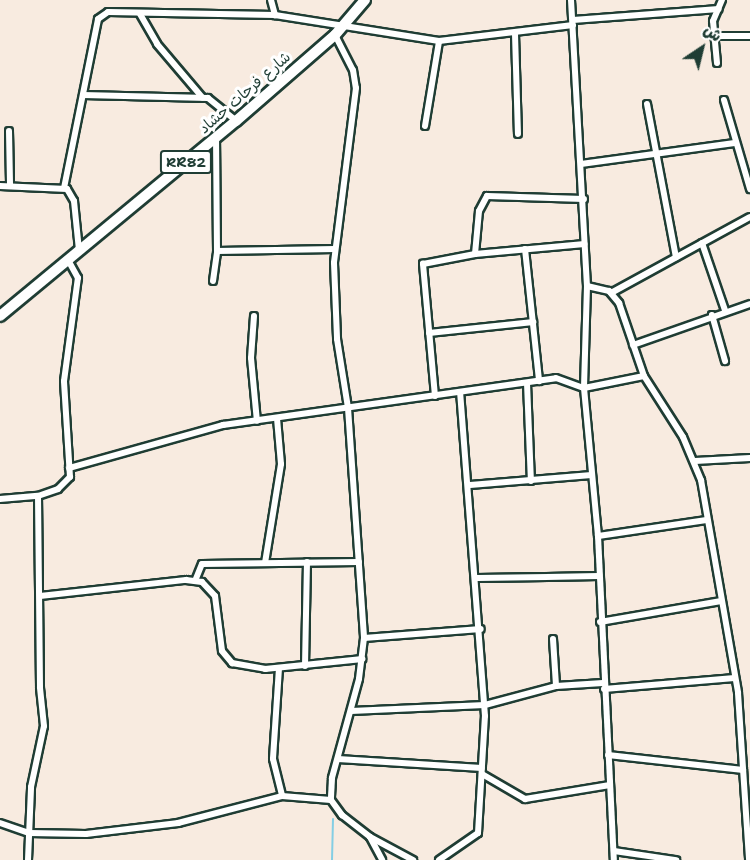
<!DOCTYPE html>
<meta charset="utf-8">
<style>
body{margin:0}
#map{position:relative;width:750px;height:860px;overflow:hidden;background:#f8ebe0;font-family:"Shantell Sans","Playpen Sans Arabic",sans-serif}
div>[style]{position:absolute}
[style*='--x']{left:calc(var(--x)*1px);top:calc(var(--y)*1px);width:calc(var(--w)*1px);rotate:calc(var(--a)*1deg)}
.stream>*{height:2px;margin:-1px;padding:0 1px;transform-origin:1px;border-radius:1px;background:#84cee4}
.roads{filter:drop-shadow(2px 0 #1f3d34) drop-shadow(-2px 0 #1f3d34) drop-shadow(0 2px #1f3d34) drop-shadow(0 -2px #1f3d34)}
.street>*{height:6px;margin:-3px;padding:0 3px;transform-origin:3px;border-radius:3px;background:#fff}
.primary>*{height:10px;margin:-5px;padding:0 5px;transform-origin:5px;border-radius:5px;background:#fff}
span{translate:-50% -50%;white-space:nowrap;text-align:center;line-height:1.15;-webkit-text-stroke:6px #fff;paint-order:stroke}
.shield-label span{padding:2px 4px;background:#fff;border:2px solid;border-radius:4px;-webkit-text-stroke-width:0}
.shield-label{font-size:14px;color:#1f3d34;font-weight:700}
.street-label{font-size:15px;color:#1f3d34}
.north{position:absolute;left:672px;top:18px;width:60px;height:60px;-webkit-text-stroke:4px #fff;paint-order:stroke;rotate:35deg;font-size:16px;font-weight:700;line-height:24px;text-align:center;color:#1f3d34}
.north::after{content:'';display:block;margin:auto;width:21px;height:27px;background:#1f3d34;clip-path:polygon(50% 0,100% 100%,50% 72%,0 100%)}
</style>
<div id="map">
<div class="stream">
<i style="--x:332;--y:860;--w:41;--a:-88.6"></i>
</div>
<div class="roads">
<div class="street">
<i style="--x:271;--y:0;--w:16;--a:75"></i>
<i style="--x:571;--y:0;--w:286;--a:86.8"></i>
<i style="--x:587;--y:286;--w:102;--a:91.7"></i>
<i style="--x:584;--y:388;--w:149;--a:84.6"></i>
<i style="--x:598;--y:536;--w:324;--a:87.2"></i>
<i style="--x:140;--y:14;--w:34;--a:60"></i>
<i style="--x:157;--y:44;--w:70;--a:49.7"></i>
<i style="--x:573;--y:20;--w:146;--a:-4.3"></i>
<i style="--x:515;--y:34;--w:100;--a:88.3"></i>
<i style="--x:335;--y:35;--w:39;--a:63"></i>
<i style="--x:353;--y:70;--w:18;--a:81"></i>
<i style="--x:356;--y:88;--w:176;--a:97.2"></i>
<i style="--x:334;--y:263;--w:76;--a:87.7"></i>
<i style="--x:337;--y:339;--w:70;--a:80.9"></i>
<i style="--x:348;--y:408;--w:231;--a:86"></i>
<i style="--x:364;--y:638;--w:41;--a:97"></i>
<i style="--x:359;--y:679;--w:103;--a:105.3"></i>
<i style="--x:332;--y:778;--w:22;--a:93"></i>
<i style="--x:331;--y:800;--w:19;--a:54"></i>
<i style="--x:342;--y:815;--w:36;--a:38"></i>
<i style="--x:370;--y:837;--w:49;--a:28.1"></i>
<i style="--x:714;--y:36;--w:36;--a:0"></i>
<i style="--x:717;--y:63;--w:42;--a:-95.4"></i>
<i style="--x:713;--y:21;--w:23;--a:-67"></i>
<i style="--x:83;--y:95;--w:125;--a:1.4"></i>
<i style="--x:208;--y:98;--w:36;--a:39"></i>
<i style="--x:724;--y:100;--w:93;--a:73.7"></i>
<i style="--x:647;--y:104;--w:156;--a:79.3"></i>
<i style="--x:425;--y:126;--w:86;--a:-80.6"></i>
<i style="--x:9;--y:131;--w:54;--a:88.9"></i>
<i style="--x:581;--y:164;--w:155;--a:-7.8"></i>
<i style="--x:0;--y:186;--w:67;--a:2.6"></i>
<i style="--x:67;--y:189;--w:14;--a:60"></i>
<i style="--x:74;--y:201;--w:49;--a:84.2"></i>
<i style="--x:64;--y:188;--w:172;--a:-78.6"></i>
<i style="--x:98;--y:19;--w:12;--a:-35"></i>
<i style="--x:108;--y:12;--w:167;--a:1"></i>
<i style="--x:275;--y:15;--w:166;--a:9"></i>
<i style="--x:439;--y:41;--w:135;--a:-6.8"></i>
<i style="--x:702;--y:243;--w:71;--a:71.1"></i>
<i style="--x:525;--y:249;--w:133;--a:83.9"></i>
<i style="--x:217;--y:251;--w:118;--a:-1"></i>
<i style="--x:475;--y:254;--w:43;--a:-84.7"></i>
<i style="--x:479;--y:211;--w:17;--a:-62"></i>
<i style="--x:487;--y:196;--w:97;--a:1.8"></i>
<i style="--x:213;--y:281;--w:30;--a:-82"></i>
<i style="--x:217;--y:251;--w:113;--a:-90.5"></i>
<i style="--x:587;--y:286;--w:23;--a:13"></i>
<i style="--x:609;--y:291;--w:16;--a:50"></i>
<i style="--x:619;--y:303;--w:77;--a:71.1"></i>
<i style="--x:644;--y:376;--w:72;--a:57.4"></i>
<i style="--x:683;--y:437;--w:47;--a:67.3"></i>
<i style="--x:701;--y:480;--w:216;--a:80.1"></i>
<i style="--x:738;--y:693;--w:167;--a:86.2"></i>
<i style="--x:611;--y:293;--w:158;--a:-28.7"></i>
<i style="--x:712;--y:315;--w:48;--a:74.2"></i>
<i style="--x:254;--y:316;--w:42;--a:94.1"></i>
<i style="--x:251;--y:358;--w:63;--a:84.6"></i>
<i style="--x:429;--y:333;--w:105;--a:-6"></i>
<i style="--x:633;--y:345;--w:124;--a:-19.3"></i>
<i style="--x:527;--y:383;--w:98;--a:87.7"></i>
<i style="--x:435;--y:396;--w:133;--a:-95.2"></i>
<i style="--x:423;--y:264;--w:53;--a:-10.9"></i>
<i style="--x:475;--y:254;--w:110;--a:-5.2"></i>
<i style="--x:695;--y:461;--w:55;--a:-3.1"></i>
<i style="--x:69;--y:468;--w:160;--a:-15.6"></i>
<i style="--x:223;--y:425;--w:336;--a:-8"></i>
<i style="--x:556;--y:378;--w:30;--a:20"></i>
<i style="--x:584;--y:388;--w:61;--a:-11.3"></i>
<i style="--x:470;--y:485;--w:122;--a:-4.7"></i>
<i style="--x:0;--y:499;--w:38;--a:-5"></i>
<i style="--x:38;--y:496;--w:21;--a:-19"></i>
<i style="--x:58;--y:489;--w:17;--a:-45"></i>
<i style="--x:70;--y:477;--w:96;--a:-93.6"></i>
<i style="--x:64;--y:381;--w:104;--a:-82.3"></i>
<i style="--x:78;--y:278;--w:18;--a:-119"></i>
<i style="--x:598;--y:536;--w:110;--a:-8.4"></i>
<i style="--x:265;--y:563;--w:100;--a:-80.8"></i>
<i style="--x:281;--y:464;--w:46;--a:-95"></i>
<i style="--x:477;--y:578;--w:122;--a:-0.9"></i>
<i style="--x:195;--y:581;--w:18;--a:-68"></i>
<i style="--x:202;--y:564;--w:157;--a:-0.7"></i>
<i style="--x:40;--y:596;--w:147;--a:-6.3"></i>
<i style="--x:186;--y:580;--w:16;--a:7"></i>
<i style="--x:202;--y:582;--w:19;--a:47"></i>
<i style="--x:215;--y:596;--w:55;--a:82.7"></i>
<i style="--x:222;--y:651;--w:16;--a:50"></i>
<i style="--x:232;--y:663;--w:34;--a:10"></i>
<i style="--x:265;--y:669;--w:98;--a:-5.9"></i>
<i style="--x:600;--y:622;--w:123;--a:-9.8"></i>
<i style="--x:364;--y:638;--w:117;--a:-4.4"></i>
<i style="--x:553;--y:639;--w:47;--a:86.3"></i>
<i style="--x:305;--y:666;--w:104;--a:-88.9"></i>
<i style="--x:279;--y:668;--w:91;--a:93.8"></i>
<i style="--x:273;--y:759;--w:38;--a:76"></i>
<i style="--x:604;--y:689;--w:131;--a:-4.8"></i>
<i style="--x:351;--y:711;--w:134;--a:-2.6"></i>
<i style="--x:485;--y:705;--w:73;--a:-15"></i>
<i style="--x:556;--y:686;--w:47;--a:-3.7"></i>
<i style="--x:608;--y:755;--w:136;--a:6.3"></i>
<i style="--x:338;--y:759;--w:144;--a:3.6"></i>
<i style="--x:482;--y:774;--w:50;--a:30.2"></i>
<i style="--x:525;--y:799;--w:86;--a:-9.4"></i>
<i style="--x:0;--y:823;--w:31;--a:19"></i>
<i style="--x:29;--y:833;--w:57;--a:1"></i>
<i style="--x:86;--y:834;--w:93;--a:-6.8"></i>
<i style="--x:178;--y:823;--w:107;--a:-14.6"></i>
<i style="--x:282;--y:796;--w:49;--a:4.7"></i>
<i style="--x:370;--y:837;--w:26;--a:62"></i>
<i style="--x:614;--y:851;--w:63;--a:8.3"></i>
<i style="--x:28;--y:860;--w:73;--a:-87.6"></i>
<i style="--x:31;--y:787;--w:62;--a:-78"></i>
<i style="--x:44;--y:726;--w:39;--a:-96"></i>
<i style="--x:40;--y:687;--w:191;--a:-90.6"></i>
<i style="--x:439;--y:860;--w:47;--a:-34.7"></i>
<i style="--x:478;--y:833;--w:117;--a:-86.6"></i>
<i style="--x:485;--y:716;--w:325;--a:-94.4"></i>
</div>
<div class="primary">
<i style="--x:0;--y:316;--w:306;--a:-39.6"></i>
<i style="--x:236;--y:121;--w:131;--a:-41"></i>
<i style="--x:335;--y:35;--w:46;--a:-49.4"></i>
</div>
</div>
<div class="shield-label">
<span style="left:186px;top:162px">RR82</span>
</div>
<div class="street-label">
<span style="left:245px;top:93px;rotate:-41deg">شارع فرحات حشاد</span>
</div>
<div class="north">ش</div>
</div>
